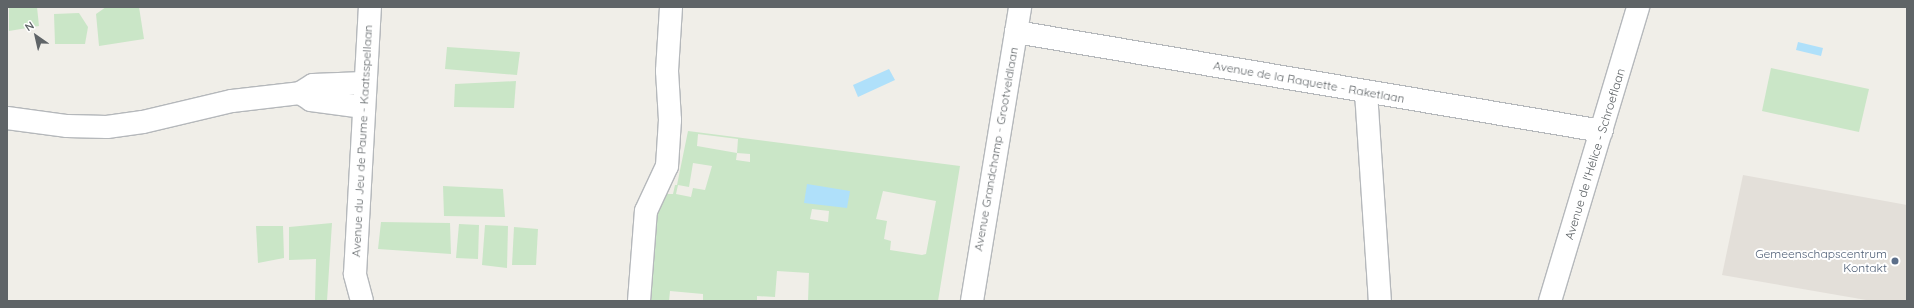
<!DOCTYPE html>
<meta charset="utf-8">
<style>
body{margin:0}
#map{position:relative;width:1914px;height:308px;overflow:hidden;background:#f0eee8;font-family:Quicksand,sans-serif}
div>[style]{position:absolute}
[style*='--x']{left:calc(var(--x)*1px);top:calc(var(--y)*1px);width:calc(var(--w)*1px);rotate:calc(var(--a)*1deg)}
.education>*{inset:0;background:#e3dfd9}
.green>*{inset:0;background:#cae6c7}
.water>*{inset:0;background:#afe0fa}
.roads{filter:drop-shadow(1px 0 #b5b8bb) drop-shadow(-1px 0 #b5b8bb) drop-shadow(0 1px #b5b8bb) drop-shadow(0 -1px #b5b8bb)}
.minor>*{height:22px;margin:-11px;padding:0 11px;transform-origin:11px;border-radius:11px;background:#fff}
.dots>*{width:11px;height:11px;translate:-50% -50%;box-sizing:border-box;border:2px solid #fff;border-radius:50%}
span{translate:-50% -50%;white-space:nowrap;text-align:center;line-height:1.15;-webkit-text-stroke:4px #fff;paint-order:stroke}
.street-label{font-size:12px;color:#5f6467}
.service-label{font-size:12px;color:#4e5e75}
.right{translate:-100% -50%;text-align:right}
.frame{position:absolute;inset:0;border:8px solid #5f6467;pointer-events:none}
.north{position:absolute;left:16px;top:16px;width:40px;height:40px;-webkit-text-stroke:3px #fff;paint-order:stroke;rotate:326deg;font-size:11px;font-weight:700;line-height:16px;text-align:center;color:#5f6467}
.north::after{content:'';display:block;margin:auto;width:14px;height:18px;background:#5f6467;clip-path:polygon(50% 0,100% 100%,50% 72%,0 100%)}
</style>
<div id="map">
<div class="education">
<i style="clip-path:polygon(1743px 175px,1907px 205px,1907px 301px,1872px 301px,1722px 275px)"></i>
</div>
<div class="green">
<i style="clip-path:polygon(9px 7px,37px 7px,39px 26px,9px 31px)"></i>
<i style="clip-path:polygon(106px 7px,139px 7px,144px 39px,99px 46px,96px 14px)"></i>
<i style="clip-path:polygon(79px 13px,88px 27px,85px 44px,55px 44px,54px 14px)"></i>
<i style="clip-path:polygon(447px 47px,520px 52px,517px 75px,445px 69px)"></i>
<i style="clip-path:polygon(1771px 68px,1869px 89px,1859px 132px,1762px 111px)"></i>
<i style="clip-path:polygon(516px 81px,514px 108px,454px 107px,455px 84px)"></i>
<i style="clip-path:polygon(evenodd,688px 131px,960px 166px,938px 301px,808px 301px,809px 273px,777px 271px,775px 297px,757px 296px,757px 301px,703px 301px,703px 294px,670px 291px,669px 301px,651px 301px,655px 219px,664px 194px,673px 194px,675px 185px,677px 185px,688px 131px,698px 134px,738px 139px,737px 153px,697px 146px,698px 134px,688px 131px,737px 153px,750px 154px,750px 162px,736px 160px,737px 153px,688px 131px,693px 163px,712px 166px,705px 190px,693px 188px,691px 197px,676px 194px,678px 185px,689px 187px,693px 163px,688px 131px,883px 191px,936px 201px,926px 254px,922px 255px,890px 250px,891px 241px,884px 239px,887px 221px,876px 219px,883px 191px,688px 131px,812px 209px,829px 211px,828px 222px,810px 219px,812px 209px)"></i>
<i style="clip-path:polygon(443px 186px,503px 189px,505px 217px,444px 216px)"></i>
<i style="clip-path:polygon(381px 222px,450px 223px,451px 254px,378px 249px)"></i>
<i style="clip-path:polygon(332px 223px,327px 301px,315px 301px,316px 259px,289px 260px,289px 227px)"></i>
<i style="clip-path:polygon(459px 224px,479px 225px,478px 259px,456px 258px)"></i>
<i style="clip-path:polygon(485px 225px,508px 226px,507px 268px,482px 265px)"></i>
<i style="clip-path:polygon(256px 226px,283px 226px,284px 258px,258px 263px)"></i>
<i style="clip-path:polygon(514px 227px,538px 229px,536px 265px,512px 265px)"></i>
</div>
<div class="water">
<i style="clip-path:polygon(1798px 42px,1823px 48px,1821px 56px,1796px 50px)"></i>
<i style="clip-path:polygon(889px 69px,895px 80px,858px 97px,853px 85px)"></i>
<i style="clip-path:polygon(807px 184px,850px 191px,847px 208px,804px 203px)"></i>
</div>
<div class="roads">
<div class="minor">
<i style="--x:1016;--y:32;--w:594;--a:9.59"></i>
<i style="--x:1366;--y:92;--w:209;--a:86.2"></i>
<i style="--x:300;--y:93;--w:13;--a:32"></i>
<i style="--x:311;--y:100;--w:51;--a:7.8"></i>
<i style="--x:7;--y:118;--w:61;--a:7.6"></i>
<i style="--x:67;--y:126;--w:40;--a:1.4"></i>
<i style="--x:107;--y:127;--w:36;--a:-8"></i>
<i style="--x:143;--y:122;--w:91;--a:-13.3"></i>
<i style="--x:232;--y:101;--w:68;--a:-6.7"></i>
<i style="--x:300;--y:93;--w:15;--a:-32"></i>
<i style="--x:313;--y:85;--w:51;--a:-2.2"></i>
<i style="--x:362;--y:301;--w:28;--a:-105"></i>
<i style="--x:355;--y:274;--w:267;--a:-86.8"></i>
<i style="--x:639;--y:301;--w:90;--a:-85.6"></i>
<i style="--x:646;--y:211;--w:50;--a:-65"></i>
<i style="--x:667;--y:166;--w:46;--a:-86.3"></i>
<i style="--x:670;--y:120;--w:49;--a:-93.5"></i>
<i style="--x:667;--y:71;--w:64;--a:-86.4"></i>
<i style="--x:972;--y:301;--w:298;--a:-80.7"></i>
<i style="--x:1550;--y:301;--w:307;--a:-73.3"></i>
</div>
</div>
<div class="dots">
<i style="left:1895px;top:261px;background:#5c6f8a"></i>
</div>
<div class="street-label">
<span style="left:1309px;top:82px;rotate:10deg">Avenue de la Raquette - Raketlaan</span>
<span style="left:362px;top:141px;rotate:-87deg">Avenue du Jeu de Paume - Kaatsspellaan</span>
<span style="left:996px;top:149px;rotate:-80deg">Avenue Grandchamp - Grootveldlaan</span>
<span style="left:1595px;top:154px;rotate:-73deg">Avenue de l'Hélice - Schroeflaan</span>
</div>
<div class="service-label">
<span class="right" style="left:1887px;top:261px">Gemeenschapscentrum<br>Kontakt</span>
</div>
<div class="frame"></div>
<div class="north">N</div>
</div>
